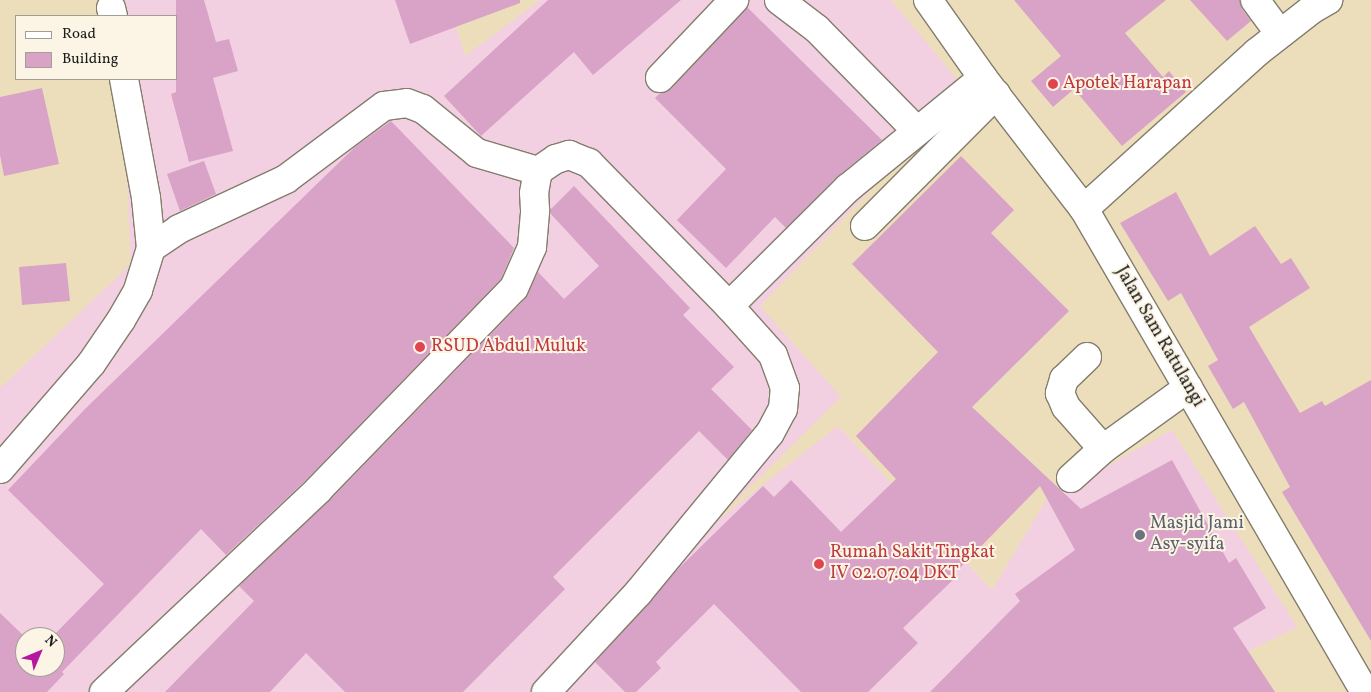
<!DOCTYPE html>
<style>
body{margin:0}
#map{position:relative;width:1371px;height:692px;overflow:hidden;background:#eddebb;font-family:Vollkorn,serif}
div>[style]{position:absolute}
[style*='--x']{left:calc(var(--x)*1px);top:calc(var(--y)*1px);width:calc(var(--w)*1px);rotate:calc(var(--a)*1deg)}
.built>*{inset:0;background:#f2cfe1}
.building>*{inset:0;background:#d8a3c7}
.roads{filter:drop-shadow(1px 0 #847d6c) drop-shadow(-1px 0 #847d6c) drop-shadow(0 1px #847d6c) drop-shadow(0 -1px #847d6c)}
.minor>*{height:28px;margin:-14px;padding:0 14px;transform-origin:14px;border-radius:14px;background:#fff}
.dots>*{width:14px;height:14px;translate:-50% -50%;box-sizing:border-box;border:2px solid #fcf5e5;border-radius:50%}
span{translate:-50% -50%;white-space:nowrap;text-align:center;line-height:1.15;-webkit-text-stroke:4px #fcf5e5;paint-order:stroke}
.health-label{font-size:18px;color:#be3a42}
.left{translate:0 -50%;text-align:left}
.street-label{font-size:18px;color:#1c1c1c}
.worship-label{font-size:18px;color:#5b616d}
.legend{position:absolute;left:15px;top:15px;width:162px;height:65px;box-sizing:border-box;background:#fcf5e5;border:1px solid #a29e95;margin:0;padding:6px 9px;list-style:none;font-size:15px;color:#1c1c1c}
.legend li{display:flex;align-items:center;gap:10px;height:25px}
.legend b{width:25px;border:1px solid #a29e95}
.north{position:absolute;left:15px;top:627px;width:50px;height:50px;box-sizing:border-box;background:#fcf5e5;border:1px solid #a29e95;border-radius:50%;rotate:45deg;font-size:14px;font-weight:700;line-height:20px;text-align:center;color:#1c1c1c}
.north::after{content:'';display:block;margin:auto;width:18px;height:22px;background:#b5179e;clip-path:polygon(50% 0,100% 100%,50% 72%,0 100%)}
</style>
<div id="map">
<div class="built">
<i style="clip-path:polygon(evenodd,120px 0,447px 0,465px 56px,540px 0,891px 0,966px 90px,760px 306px,841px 397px,709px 527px,838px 426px,992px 590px,1046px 500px,1172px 430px,1297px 627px,1176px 687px,1179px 692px,0 692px,0 388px,131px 264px,123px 79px,176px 79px,176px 16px,121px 16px,120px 0,25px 637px,55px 637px,55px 667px,25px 667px,25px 637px)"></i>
</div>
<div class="building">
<i style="clip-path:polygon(176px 0,204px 0,216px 42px,229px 39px,238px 71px,213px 78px,233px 151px,189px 162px,171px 94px,176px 92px)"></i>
<i style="clip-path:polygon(395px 0,520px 0,520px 3px,410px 44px)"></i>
<i style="clip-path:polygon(548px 0,681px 0,593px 75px,574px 52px,481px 136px,444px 96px)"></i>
<i style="clip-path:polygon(1014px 0,1166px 0,1125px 33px,1163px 77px,1169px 71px,1186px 92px,1122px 146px,1074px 89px,1053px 107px,1031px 81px,1061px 56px)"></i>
<i style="clip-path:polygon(1190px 0,1240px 0,1242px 9px,1251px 21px,1227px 41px)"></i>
<i style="clip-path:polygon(747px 7px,882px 140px,837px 177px,786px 228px,775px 217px,726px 268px,677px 220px,726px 169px,655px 98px,660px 93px,671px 89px)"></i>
<i style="clip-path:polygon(42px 88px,59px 164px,4px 176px,0 155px,0 97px)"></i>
<i style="clip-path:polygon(391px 121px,514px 248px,501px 279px,307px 479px,226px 555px,201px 529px,62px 672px,64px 674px,47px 692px,0 692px,0 613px,25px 637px,25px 667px,55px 667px,55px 637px,52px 637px,104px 584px,8px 490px,85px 409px,355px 147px)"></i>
<i style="clip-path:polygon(961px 156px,1014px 210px,991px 233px,1069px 311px,972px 407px,1081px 509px,1172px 460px,1229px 563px,1236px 558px,1266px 608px,1233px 628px,1275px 692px,930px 692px,1020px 601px,1015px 594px,1075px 550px,1040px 486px,953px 575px,956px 577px,903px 628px,918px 643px,868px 692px,801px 692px,714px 604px,656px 662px,661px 668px,636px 692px,625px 692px,595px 662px,679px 568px,763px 486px,774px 497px,791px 480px,841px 532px,896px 479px,856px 436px,938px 352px,852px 264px)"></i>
<i style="clip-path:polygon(204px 161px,216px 194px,180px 211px,167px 174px)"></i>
<i style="clip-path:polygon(574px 186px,690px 308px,683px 315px,734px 367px,711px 389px,752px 430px,728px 460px,699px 431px,553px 577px,565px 589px,463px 692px,345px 692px,306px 653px,270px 692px,165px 692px,254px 601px,239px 586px,329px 501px,525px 299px,538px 272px,564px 299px,599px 266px,550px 213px,551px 209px)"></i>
<i style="clip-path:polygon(1176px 192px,1210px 256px,1255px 226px,1281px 264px,1291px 258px,1310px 288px,1249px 327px,1300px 413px,1322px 401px,1325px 406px,1371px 380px,1371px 641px,1282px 492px,1290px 487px,1244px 402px,1233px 409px,1208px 366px,1218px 360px,1181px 293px,1168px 301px,1120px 223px)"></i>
<i style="clip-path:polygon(66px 263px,70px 301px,22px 305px,19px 267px)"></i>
</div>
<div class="roads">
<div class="minor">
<i style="--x:779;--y:0;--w:48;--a:37.3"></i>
<i style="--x:817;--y:29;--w:143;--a:45.6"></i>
<i style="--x:928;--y:0;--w:95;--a:54.8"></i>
<i style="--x:983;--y:78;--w:165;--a:52.4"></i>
<i style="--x:1084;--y:209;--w:559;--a:59.81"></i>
<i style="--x:1255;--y:0;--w:42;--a:53.7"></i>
<i style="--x:111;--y:8;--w:8;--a:76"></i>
<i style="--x:660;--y:78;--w:108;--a:-46.5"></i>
<i style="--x:124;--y:79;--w:121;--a:79.5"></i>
<i style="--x:146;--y:198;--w:50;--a:84.3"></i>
<i style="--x:1084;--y:209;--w:232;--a:-42.2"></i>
<i style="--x:1256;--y:53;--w:70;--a:-38"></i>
<i style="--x:1311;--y:10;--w:20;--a:-30"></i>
<i style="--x:865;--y:226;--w:186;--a:-45.2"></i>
<i style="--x:1087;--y:357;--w:32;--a:136"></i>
<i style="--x:1064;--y:379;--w:15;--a:106"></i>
<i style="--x:1060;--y:393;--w:15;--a:67"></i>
<i style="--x:1066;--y:407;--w:56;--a:48.6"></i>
<i style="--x:0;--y:469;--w:139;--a:-49.1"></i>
<i style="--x:91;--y:364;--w:53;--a:-55.7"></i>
<i style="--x:121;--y:320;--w:34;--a:-60"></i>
<i style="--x:138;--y:290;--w:44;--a:-72.8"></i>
<i style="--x:151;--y:248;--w:34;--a:-34"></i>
<i style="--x:179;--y:229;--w:118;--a:-25"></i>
<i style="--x:286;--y:179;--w:122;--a:-36.7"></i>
<i style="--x:384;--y:106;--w:23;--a:-7"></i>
<i style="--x:407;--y:103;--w:17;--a:21"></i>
<i style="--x:423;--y:109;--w:70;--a:39.2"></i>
<i style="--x:477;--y:153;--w:64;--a:16.4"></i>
<i style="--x:1071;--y:478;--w:43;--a:-42.2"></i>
<i style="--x:1103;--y:449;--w:105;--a:-35.7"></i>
<i style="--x:104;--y:692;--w:294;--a:-43.3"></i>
<i style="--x:318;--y:490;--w:281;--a:-45.9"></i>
<i style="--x:514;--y:288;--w:45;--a:-66.3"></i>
<i style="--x:532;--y:247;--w:37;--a:-85"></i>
<i style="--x:535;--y:210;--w:17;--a:-93"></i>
<i style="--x:534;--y:193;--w:22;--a:-80"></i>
<i style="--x:538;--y:171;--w:22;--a:-34"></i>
<i style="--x:556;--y:159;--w:14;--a:-17"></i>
<i style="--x:569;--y:155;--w:22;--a:22"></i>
<i style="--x:589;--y:163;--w:200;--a:45.6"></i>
<i style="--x:546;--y:692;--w:135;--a:-47.1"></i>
<i style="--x:638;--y:593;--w:207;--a:-50.5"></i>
<i style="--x:770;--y:433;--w:27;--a:-62"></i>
<i style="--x:783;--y:409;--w:21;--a:-85"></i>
<i style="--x:785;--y:388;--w:35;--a:-110"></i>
<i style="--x:773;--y:355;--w:66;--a:-131.9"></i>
<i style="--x:729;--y:306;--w:168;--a:-44.8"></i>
<i style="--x:848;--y:188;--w:174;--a:-39.2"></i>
</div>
</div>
<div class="dots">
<i style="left:1053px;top:84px;background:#e0444e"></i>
<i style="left:420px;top:347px;background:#e0444e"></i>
<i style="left:1140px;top:535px;background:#6b7280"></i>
<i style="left:819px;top:564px;background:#e0444e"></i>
</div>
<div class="health-label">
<span class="left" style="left:1063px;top:84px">Apotek Harapan</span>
<span class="left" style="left:431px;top:347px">RSUD Abdul Muluk</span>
<span class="left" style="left:830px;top:564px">Rumah Sakit Tingkat<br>IV 02.07.04 DKT</span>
</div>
<div class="street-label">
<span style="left:1159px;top:337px;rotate:60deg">Jalan Sam Ratulangi</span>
</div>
<div class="worship-label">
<span class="left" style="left:1150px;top:535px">Masjid Jami<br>Asy-syifa</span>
</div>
<ul class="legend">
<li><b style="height:6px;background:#fff"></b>Road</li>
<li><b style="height:14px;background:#d8a3c7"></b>Building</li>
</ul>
<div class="north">N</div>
</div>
